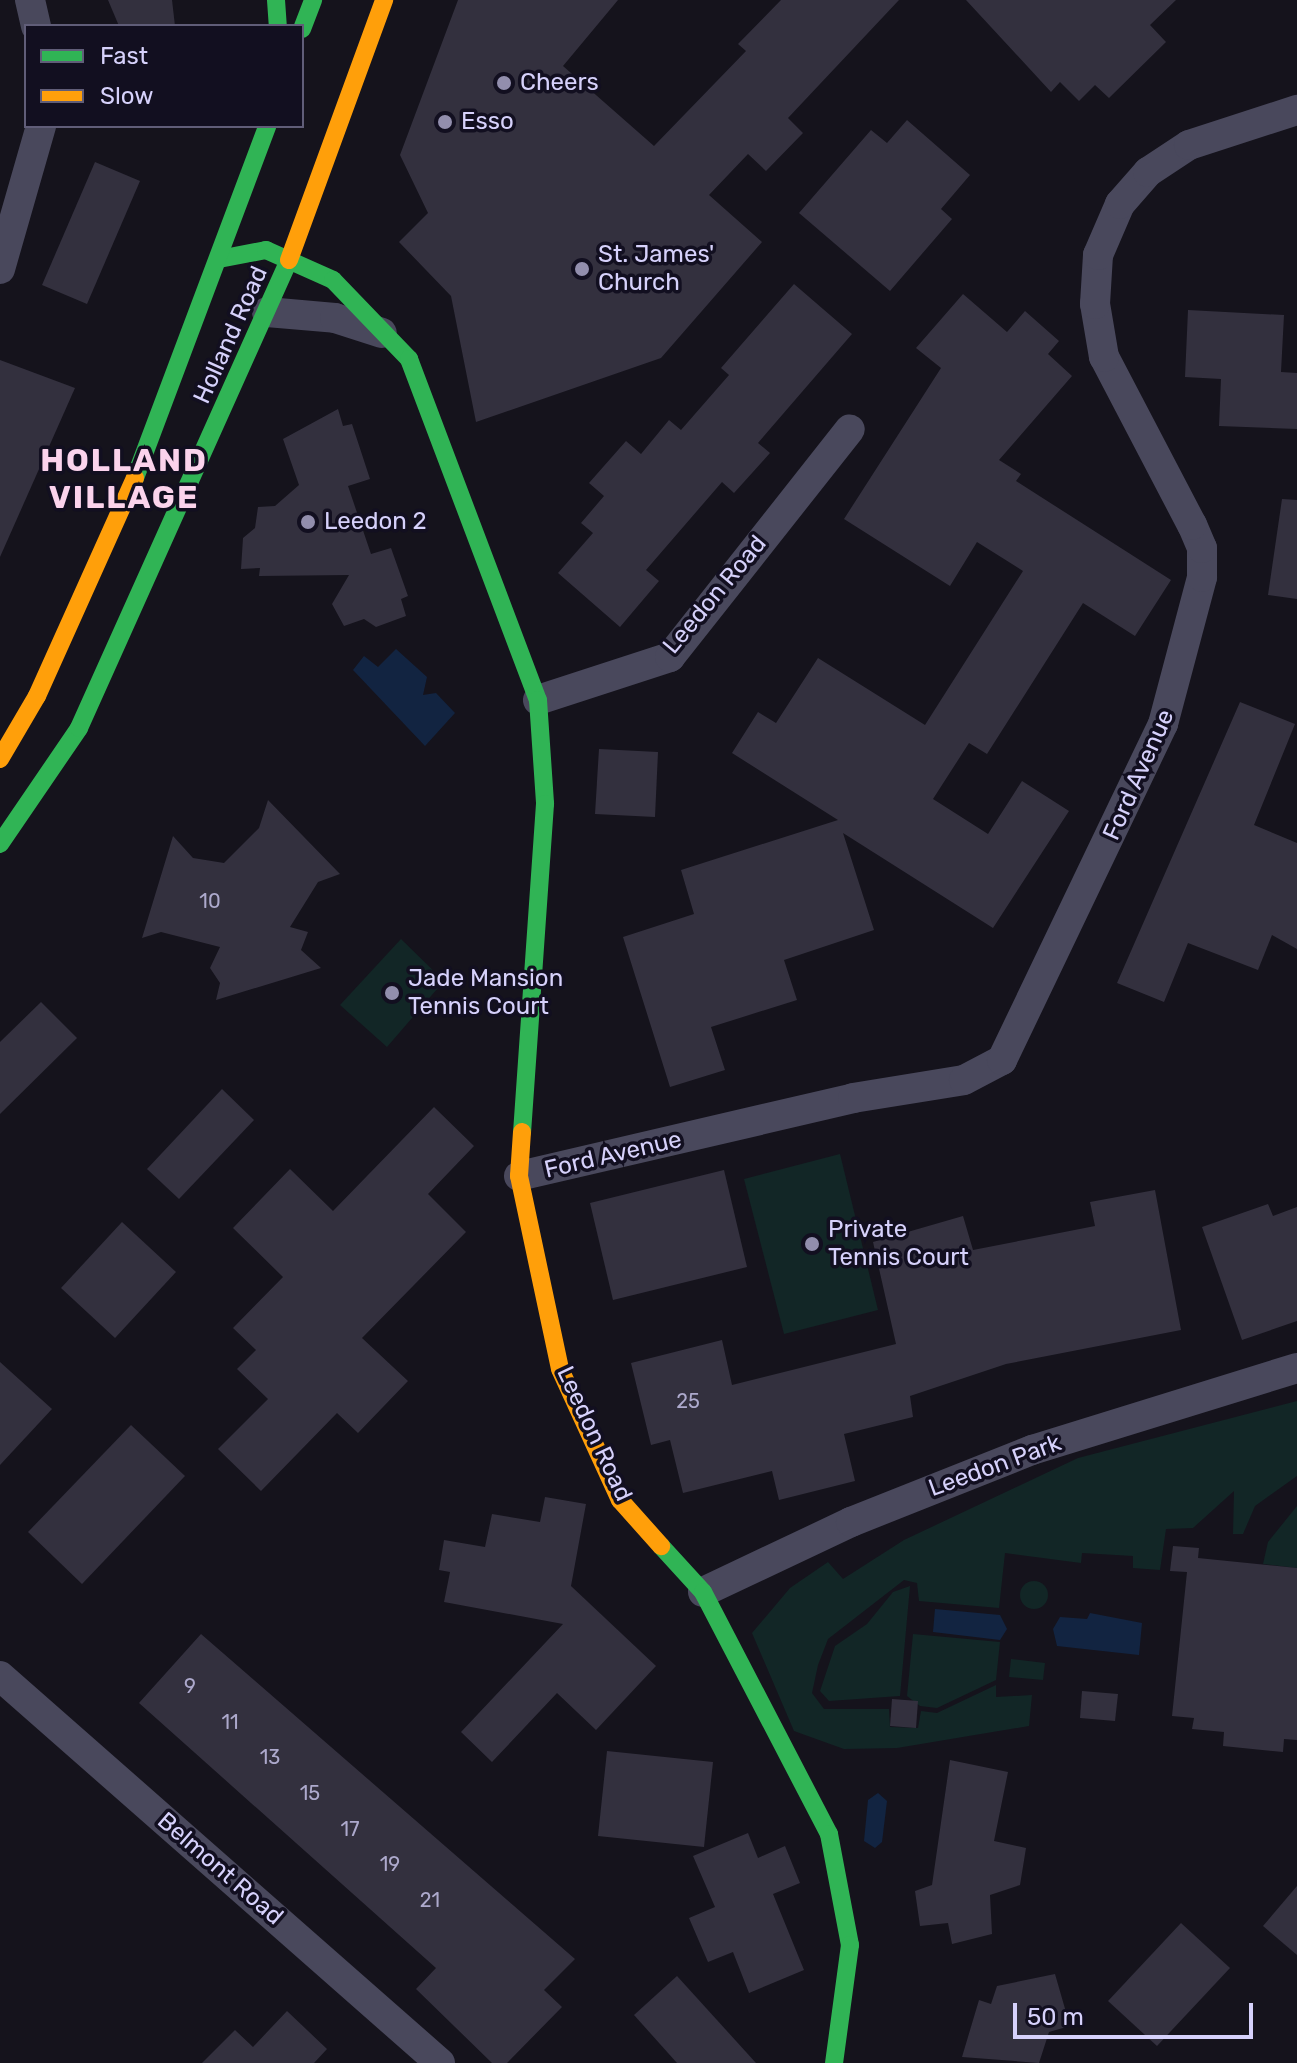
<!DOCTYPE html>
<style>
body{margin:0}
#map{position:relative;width:1297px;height:2063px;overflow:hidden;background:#15131c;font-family:Rubik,sans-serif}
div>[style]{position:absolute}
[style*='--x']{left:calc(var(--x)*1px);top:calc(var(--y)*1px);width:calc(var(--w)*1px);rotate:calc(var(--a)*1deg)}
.green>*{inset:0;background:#122626}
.round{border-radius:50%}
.water>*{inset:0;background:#122441}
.building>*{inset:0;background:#33303e}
.street>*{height:30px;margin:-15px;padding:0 15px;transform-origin:15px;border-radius:15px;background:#49485c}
.fast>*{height:18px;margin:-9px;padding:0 9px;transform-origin:9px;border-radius:9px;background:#30b455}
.slow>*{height:18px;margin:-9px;padding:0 9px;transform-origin:9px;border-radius:9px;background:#ff9f0a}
.dots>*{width:22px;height:22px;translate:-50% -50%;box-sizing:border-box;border:4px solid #120f20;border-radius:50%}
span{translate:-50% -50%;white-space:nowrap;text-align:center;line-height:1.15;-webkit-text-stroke:7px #120f20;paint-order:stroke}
.number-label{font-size:20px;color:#ada9cc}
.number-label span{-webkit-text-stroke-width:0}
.poi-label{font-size:24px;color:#d6d1fb}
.left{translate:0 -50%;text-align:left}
.street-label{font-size:24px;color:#d6d1fb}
.district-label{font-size:32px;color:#fbd3ec;font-weight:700;letter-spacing:2px}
.legend{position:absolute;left:24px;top:24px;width:280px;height:104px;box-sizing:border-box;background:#120f20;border:2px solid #605d78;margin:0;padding:10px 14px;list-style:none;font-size:24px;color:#d6d1fb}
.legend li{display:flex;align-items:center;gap:16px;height:40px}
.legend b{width:40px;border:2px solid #605d78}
.scale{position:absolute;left:1013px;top:2003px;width:240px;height:36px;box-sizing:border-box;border:4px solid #d6d1fb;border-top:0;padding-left:10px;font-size:24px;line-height:28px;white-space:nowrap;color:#d6d1fb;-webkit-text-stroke:6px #120f20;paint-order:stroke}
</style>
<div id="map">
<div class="green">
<i style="clip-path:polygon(401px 939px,444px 981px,387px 1047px,340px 1005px)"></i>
<i style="clip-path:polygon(840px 1154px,878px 1310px,784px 1334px,744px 1179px)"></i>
<i style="clip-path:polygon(1297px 1401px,1297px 1476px,1255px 1506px,1243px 1534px,1233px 1534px,1234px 1491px,1193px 1528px,1166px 1529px,1160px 1570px,1133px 1568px,1133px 1556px,1082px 1553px,1081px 1563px,1005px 1553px,999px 1608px,919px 1601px,917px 1583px,904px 1580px,828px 1639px,818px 1665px,812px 1693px,824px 1709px,889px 1709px,890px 1727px,918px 1728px,921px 1711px,937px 1713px,996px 1685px,996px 1697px,1032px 1695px,1029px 1726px,897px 1748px,844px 1749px,794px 1731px,752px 1633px,790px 1588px,828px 1562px,843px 1579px,904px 1540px,1078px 1458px)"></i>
<i style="clip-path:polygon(1297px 1506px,1297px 1568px,1263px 1564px,1268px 1542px)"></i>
<i class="round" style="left:1020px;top:1581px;width:28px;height:28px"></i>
<i style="clip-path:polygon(910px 1586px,900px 1696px,829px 1701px,820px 1691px,835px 1646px,867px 1624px,893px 1592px)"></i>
<i style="clip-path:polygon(913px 1634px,1000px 1642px,996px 1680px,937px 1708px,920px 1706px,907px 1696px)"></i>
<i style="clip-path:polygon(1011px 1659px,1045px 1663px,1043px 1680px,1009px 1677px)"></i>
</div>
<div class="water">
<i style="clip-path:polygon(396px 649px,427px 677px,423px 695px,436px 693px,455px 713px,425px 746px,353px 670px,364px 656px,378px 667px)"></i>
<i style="clip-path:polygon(935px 1609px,1000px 1615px,1007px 1629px,1000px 1640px,933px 1632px)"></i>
<i style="clip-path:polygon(1090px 1613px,1142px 1623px,1139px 1655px,1057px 1646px,1053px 1629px,1060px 1617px,1087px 1619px)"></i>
<i style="clip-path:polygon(878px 1793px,887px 1801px,882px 1842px,875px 1848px,864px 1841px,868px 1800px)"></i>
</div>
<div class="building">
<i style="clip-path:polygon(108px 0,172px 0,175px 26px,119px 26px)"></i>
<i style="clip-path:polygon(458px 0,618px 0,563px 66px,654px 146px,746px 51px,738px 44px,781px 0,899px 0,788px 118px,803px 133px,766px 171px,748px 154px,709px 195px,762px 242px,661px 358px,476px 422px,451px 296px,399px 242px,428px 213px,400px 155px)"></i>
<i style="clip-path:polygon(966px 0,1176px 0,1150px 25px,1166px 42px,1109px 98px,1095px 85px,1079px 101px,1060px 82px,1051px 92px)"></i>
<i style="clip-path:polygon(907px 120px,970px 175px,941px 209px,952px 219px,890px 291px,799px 213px,871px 130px,887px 143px)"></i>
<i style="clip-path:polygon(95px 162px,140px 181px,87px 304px,42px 285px)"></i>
<i style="clip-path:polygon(794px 284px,852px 334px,758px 443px,770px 453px,734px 493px,722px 482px,646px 570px,659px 581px,620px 627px,558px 573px,593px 533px,581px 523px,604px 496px,589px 483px,626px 441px,641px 454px,669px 420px,681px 430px,729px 375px,721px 368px)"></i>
<i style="clip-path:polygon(963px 294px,1007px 332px,1025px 311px,1059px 341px,1048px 354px,1072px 376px,999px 460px,1021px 474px,1016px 481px,1171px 580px,1135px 636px,1083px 603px,987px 754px,969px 743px,933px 799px,988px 834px,1022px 781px,1069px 811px,993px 928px,843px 833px,874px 930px,784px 960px,797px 1000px,711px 1027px,725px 1070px,670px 1087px,623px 937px,694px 914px,681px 870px,838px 820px,732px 753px,758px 712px,776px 723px,818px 658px,925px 725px,1023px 571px,977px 542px,950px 586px,844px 519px,941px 368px,916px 348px)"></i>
<i style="clip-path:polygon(1188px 310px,1284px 315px,1281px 372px,1297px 373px,1297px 429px,1219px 426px,1221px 379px,1185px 377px)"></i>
<i style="clip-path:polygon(0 360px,75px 388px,0 557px)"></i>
<i style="clip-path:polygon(338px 409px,343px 426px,352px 424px,370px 479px,348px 486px,371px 554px,391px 548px,408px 596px,401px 599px,406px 616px,376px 627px,364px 619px,344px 626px,332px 604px,349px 575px,259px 576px,260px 568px,241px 569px,243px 538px,255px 528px,258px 507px,275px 506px,299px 485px,283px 439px)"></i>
<i style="clip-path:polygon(1282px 499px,1297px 500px,1297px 599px,1268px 595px)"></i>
<i style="clip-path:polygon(1240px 702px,1295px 724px,1254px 825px,1297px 843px,1297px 949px,1272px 935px,1258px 970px,1188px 943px,1164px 1002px,1117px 983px)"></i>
<i style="clip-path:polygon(599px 749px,658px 752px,655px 817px,595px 814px)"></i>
<i style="clip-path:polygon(268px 800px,340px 874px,318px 882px,290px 927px,308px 932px,301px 950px,321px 968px,216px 1000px,220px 983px,210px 968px,220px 947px,161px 932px,142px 938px,173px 836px,193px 858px,224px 863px,259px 828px)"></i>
<i style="clip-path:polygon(41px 1002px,77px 1038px,0 1114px,0 1042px)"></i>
<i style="clip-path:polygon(222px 1089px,254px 1120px,179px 1199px,147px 1169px)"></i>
<i style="clip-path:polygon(434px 1107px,474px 1146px,428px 1194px,466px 1232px,362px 1338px,408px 1381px,358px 1433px,337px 1413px,261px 1491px,218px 1449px,268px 1399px,237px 1369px,256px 1350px,233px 1328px,283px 1277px,233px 1228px,290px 1169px,333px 1211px)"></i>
<i style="clip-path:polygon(724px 1170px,747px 1267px,613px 1300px,590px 1203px)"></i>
<i style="clip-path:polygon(1155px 1190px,1181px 1330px,1006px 1364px,910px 1396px,913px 1417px,844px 1434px,855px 1481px,779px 1500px,772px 1471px,683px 1493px,670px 1440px,651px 1445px,631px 1363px,722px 1340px,732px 1385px,896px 1344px,873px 1242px,963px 1216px,973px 1250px,1095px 1226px,1090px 1202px)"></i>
<i style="clip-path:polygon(1268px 1204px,1273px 1216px,1297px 1207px,1297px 1321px,1242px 1340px,1202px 1227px)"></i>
<i style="clip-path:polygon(122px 1222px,176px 1272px,115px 1338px,61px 1288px)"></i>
<i style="clip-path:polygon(0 1362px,52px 1409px,0 1465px)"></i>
<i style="clip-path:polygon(131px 1425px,185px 1476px,82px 1584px,28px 1532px)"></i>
<i style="clip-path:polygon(545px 1497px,586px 1504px,571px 1586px,656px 1666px,596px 1730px,557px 1693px,492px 1762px,461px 1732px,563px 1624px,444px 1602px,450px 1572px,439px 1570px,444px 1540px,485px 1547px,492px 1514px,540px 1522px)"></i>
<i style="clip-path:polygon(1173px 1546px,1199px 1548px,1198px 1558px,1297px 1568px,1297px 1740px,1284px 1739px,1283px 1752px,1223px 1746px,1224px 1732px,1192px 1729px,1194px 1718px,1172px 1716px,1187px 1572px,1170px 1571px)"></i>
<i style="clip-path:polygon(201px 1634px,575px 1959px,544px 1990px,562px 2007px,507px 2063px,492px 2063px,416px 1989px,436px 1968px,139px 1703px)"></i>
<i style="clip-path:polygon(1082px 1691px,1118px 1694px,1115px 1721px,1080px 1718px)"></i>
<i style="clip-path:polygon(892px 1699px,918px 1701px,916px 1728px,890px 1726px)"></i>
<i style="clip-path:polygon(607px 1751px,713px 1762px,704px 1847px,598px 1836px)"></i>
<i style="clip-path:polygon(950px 1760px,1008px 1772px,994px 1841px,1026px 1848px,1020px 1885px,990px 1895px,992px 1934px,952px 1944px,948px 1923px,920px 1926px,915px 1891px,932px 1885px)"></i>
<i style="clip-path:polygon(748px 1833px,758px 1858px,785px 1846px,800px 1883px,773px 1894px,804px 1970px,749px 1993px,733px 1952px,708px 1962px,689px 1918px,715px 1907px,693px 1856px)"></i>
<i style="clip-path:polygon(1297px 1886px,1297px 1955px,1263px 1926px)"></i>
<i style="clip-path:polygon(1181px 1923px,1230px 1968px,1157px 2046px,1108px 2001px)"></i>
<i style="clip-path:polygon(1055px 1974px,1070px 2026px,1049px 2032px,1039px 2063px,962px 2057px,979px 2000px,991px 2004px,997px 1986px)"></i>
<i style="clip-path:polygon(677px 1976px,756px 2063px,677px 2063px,634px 2015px)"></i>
<i style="clip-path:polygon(287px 2011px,327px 2049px,314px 2063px,202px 2063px,235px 2030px,253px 2047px)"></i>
</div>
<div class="street">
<i style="--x:30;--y:0;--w:27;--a:77"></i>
<i style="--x:0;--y:269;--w:149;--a:-74"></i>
<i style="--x:267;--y:312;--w:68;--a:5"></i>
<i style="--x:335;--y:318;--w:49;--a:17.7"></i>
<i style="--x:538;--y:700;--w:139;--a:-18"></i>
<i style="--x:670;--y:657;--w:290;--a:-51.7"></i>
<i style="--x:519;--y:1176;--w:343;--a:-13.1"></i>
<i style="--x:853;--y:1098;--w:112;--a:-9.2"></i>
<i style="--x:964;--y:1080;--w:43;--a:-27.8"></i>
<i style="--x:1002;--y:1060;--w:373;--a:-64.4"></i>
<i style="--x:1163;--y:724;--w:152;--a:-75.1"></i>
<i style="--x:1202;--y:577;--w:29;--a:-90"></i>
<i style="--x:1202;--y:548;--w:25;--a:-113"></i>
<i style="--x:1192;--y:525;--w:190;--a:-117.6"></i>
<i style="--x:1104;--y:357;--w:54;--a:-99.6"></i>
<i style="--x:1095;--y:304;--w:49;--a:-86.5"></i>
<i style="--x:1098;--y:255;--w:56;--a:-66.7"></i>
<i style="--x:1120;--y:204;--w:43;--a:-48.8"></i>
<i style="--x:1148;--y:172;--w:49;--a:-33.4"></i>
<i style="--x:1189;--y:145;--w:114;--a:-18"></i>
<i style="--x:703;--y:1592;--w:164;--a:-25.3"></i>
<i style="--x:851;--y:1522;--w:195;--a:-21.7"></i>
<i style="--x:1032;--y:1450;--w:277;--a:-17.2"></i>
<i style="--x:0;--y:1676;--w:586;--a:41.33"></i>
</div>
<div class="fast">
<i style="--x:276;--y:0;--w:26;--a:86"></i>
<i style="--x:302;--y:29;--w:31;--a:-69"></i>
<i style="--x:219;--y:259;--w:48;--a:-10.8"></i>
<i style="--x:266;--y:250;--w:73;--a:24.1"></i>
<i style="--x:333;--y:280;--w:110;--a:46.1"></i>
<i style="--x:409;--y:359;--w:365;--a:69.3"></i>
<i style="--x:538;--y:700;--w:104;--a:86.1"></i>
<i style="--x:545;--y:804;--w:329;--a:94"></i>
<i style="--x:135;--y:478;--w:376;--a:-69.4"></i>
<i style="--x:0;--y:844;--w:140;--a:-55.7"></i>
<i style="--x:79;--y:728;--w:513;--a:-65.83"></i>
<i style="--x:661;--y:1546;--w:62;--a:47.6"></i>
<i style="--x:703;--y:1592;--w:273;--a:62.5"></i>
<i style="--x:829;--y:1834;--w:113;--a:79.3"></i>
<i style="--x:850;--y:1945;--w:119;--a:97.7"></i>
</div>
<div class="slow">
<i style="--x:289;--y:260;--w:277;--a:-69.9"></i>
<i style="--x:0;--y:759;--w:73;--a:-59.6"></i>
<i style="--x:37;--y:696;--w:239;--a:-65.8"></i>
<i style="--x:522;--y:1132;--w:44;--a:93.9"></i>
<i style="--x:519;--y:1176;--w:197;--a:78"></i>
<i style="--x:560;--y:1369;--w:144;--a:65.4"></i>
<i style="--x:620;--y:1500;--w:62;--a:48.3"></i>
</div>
<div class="dots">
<i style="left:504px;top:83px;background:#928ead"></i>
<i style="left:445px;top:122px;background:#928ead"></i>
<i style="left:582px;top:269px;background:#928ead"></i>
<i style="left:308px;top:522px;background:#928ead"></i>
<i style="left:392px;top:993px;background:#928ead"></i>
<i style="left:812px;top:1244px;background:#928ead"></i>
</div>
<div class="number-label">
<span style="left:210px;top:901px">10</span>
<span style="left:688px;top:1401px">25</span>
<span style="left:190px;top:1686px">9</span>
<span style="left:230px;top:1722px">11</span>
<span style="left:270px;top:1757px">13</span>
<span style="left:310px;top:1793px">15</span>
<span style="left:350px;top:1829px">17</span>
<span style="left:390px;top:1864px">19</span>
<span style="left:430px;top:1900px">21</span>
</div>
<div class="poi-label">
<span class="left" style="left:520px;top:83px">Cheers</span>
<span class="left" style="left:461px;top:122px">Esso</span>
<span class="left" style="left:598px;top:269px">St. James'<br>Church</span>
<span class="left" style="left:324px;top:522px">Leedon 2</span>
<span class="left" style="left:408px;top:993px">Jade Mansion<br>Tennis Court</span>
<span class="left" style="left:828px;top:1244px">Private<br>Tennis Court</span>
</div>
<div class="street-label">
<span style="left:231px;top:335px;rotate:-66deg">Holland Road</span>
<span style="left:715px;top:595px;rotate:-50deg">Leedon Road</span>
<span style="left:1139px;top:775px;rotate:-66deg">Ford Avenue</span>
<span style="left:613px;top:1155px;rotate:-13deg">Ford Avenue</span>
<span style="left:594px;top:1434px;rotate:65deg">Leedon Road</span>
<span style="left:995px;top:1466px;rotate:-20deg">Leedon Park</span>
<span style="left:220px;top:1869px;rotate:41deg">Belmont Road</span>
</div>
<div class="district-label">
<span style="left:124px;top:479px">HOLLAND<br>VILLAGE</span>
</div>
<ul class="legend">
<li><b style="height:10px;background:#30b455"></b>Fast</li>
<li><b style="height:10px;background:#ff9f0a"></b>Slow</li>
</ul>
<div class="scale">50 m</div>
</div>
